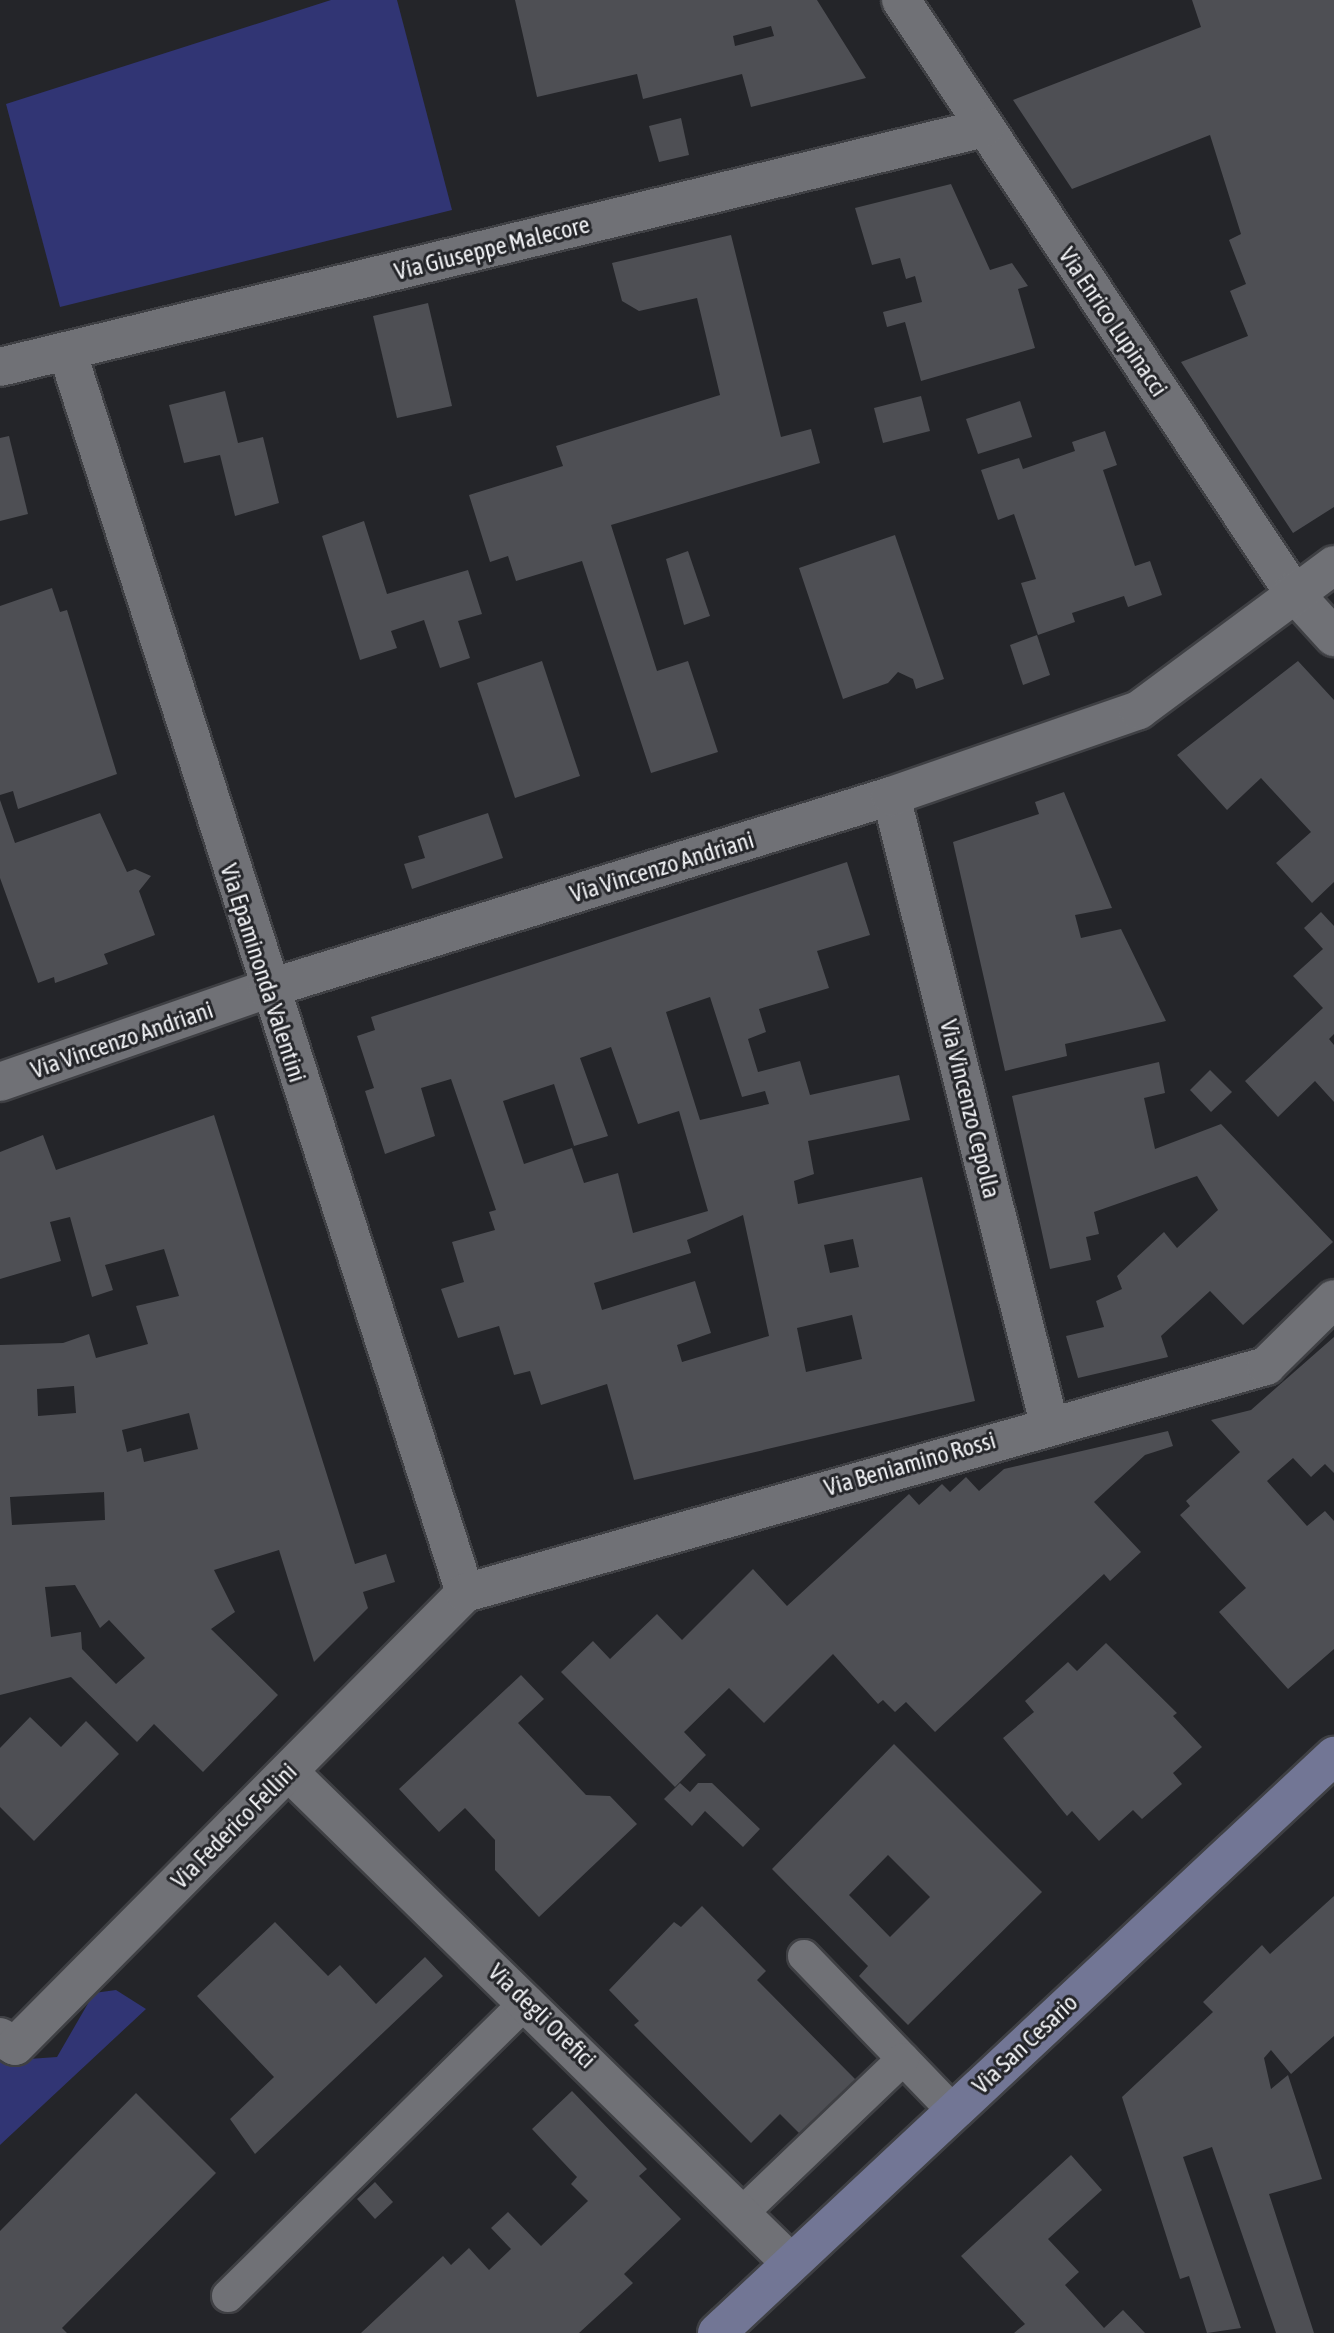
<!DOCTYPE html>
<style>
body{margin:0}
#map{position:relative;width:1334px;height:2333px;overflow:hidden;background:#242529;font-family:"Asap Condensed",sans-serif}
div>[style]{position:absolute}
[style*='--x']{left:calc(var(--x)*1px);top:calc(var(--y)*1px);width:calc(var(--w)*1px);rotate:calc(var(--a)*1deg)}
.green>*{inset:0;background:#313574}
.building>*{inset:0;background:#4e4f54}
.roads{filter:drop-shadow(2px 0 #3f4044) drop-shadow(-2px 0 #3f4044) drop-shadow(0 2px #3f4044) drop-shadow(0 -2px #3f4044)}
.lane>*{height:32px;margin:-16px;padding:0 16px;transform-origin:16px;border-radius:16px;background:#707176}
.street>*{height:38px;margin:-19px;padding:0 19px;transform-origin:19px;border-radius:19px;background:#707176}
.secondary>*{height:38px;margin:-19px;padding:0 19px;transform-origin:19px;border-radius:19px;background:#727695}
span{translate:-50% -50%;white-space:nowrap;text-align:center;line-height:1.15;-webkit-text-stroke:6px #242529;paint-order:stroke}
.street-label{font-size:24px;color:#f2f3f6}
</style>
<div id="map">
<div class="green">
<i style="clip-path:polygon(331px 0,397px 0,452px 210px,60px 307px,6px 104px)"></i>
<i style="clip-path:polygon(116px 1990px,146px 2009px,0 2145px,0 2061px,57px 2057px,94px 1993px)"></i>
</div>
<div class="building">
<i style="clip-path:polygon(evenodd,515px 0,817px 0,866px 78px,751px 107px,742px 74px,643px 99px,637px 74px,537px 97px,515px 0,771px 26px,774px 36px,735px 46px,733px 36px,771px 26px)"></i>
<i style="clip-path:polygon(1192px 0,1334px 0,1334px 507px,1293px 533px,1181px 362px,1248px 336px,1230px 291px,1246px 284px,1229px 240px,1241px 234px,1210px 135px,1072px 189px,1013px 100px,1201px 27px)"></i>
<i style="clip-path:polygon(681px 118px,689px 155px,659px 162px,649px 126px)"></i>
<i style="clip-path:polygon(951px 184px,990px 270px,1012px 263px,1028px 286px,1018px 289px,1035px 348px,921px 381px,905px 322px,887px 327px,883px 312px,922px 302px,915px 276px,906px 279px,900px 258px,872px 265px,855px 208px)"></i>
<i style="clip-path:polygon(731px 235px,781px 437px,811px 429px,820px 463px,611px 525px,657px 671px,688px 661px,718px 752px,651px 773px,582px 561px,516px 581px,508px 556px,490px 562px,469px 495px,563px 466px,556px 446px,720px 395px,697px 298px,639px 311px,622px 301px,612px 263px)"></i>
<i style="clip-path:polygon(428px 303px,452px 406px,397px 418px,373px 316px)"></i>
<i style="clip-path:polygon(225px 391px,238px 443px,263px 437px,279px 503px,235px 516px,220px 455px,184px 463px,169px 405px)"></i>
<i style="clip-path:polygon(921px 396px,930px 431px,883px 443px,874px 408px)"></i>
<i style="clip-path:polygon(1020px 401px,1032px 437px,978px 454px,966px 419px)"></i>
<i style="clip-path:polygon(1105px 431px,1117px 465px,1103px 470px,1135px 566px,1150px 561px,1162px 595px,1128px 607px,1124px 596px,1072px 613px,1075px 622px,1038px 635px,1021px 583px,1036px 579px,1014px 514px,998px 520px,981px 470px,1019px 458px,1023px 469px,1075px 451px,1072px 442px)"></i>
<i style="clip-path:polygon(9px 436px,28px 514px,0 521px,0 438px)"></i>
<i style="clip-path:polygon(364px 521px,387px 594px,468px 570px,482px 614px,458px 621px,470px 658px,440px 668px,424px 620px,391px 631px,397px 648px,360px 660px,322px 536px)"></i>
<i style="clip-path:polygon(895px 535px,944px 679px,916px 689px,913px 679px,898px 672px,888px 683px,843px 699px,799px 568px)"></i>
<i style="clip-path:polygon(688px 551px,710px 616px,684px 625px,666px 559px)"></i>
<i style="clip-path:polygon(52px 588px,60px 612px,67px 610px,117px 774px,18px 809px,13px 791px,0 795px,0 606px)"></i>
<i style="clip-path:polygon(1037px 635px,1050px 675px,1023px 685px,1010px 645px)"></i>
<i style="clip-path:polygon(542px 661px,580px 776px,515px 798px,477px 683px)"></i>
<i style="clip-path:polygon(1298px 661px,1334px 700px,1334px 882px,1312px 903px,1276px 863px,1311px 832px,1261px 778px,1227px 810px,1177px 755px)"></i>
<i style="clip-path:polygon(1064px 792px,1112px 908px,1075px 915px,1081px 938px,1121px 929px,1166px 1021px,1065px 1044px,1067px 1056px,1005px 1071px,953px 842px,1039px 814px,1035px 802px)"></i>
<i style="clip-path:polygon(0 800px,15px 843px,100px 813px,127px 872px,135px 869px,151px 876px,139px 891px,155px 935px,104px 954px,108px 964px,55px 983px,54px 977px,38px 983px,0 878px)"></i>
<i style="clip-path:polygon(488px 813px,503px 858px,412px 889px,404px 864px,425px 858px,418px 836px)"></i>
<i style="clip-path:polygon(evenodd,847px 862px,870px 935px,817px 951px,829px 988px,759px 1009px,766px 1032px,748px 1039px,758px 1072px,800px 1061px,810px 1095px,899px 1075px,910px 1120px,808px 1141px,814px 1174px,794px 1181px,798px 1204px,922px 1177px,975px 1401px,634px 1480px,607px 1384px,541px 1405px,530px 1371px,514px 1375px,499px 1326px,458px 1338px,441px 1289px,464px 1282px,452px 1242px,495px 1230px,489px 1212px,496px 1210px,451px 1079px,421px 1088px,435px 1136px,385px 1154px,365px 1091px,374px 1088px,357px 1036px,375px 1030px,371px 1017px,847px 862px,710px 997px,742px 1097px,765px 1091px,769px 1104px,700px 1120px,666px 1012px,710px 997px,847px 862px,611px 1047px,638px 1124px,679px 1111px,708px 1211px,633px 1233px,618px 1173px,584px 1183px,572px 1148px,524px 1164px,503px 1101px,554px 1084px,574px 1146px,608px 1136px,580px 1058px,611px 1047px,847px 862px,743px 1215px,769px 1336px,682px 1362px,677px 1345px,711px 1333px,695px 1281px,602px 1310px,594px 1283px,691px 1253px,687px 1240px,743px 1215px,847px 862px,853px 1239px,859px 1267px,830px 1273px,824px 1245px,853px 1239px,847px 862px,852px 1315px,862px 1359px,806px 1372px,797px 1328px,852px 1315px)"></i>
<i style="clip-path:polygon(1321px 912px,1334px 926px,1334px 1034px,1329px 1039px,1334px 1045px,1334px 1102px,1315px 1081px,1278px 1117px,1245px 1081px,1323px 1008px,1293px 976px,1323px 949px,1304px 928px)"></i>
<i style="clip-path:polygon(1159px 1062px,1165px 1093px,1144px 1098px,1155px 1149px,1221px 1124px,1333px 1242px,1243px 1325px,1210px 1291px,1161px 1336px,1168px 1357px,1078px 1378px,1066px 1336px,1104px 1327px,1096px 1301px,1122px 1289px,1117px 1276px,1164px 1232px,1177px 1248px,1218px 1210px,1197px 1176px,1094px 1212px,1099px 1234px,1086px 1237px,1091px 1260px,1050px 1269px,1012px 1096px)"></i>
<i style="clip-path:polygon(1210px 1070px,1232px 1092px,1211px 1112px,1190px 1090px)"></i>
<i style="clip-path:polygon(evenodd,214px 1115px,355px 1564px,386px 1554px,395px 1582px,363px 1592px,368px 1608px,314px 1662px,279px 1550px,214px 1570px,235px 1612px,211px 1629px,278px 1695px,203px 1772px,154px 1724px,137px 1742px,71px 1677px,0 1695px,0 1345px,63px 1343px,89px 1334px,96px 1358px,148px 1344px,136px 1306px,179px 1296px,164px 1249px,105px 1265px,113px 1290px,92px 1297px,70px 1217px,50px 1222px,61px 1261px,0 1279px,0 1152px,43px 1135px,56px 1170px,214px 1115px,74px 1386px,76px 1413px,38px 1416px,37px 1389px,74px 1386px,214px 1115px,189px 1413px,198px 1449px,144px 1462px,141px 1448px,127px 1452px,122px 1430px,189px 1413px,214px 1115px,104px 1492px,105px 1520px,12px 1525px,10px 1497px,104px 1492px,214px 1115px,75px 1585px,100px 1628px,109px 1620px,145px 1658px,116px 1684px,82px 1649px,81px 1632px,51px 1637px,45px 1587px,75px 1585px)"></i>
<i style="clip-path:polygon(1334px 1337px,1334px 1473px,1325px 1464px,1311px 1477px,1293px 1458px,1267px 1481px,1307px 1526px,1325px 1511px,1334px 1521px,1334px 1649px,1288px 1689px,1219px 1612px,1246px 1588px,1180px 1515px,1190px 1506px,1186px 1501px,1240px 1452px,1211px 1420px,1251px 1410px)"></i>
<i style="clip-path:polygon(1168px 1431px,1173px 1446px,1145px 1455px,1094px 1502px,1141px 1552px,1110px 1581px,1104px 1574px,935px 1732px,906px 1702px,895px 1712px,883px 1700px,878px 1704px,833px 1654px,764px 1723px,729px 1688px,684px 1732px,706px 1755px,675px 1787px,561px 1672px,593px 1641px,610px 1659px,657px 1614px,682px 1640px,753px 1569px,787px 1606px,909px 1494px,919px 1505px,942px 1484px,950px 1492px,966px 1477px,979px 1491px,1004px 1469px)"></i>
<i style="clip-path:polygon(1106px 1643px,1177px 1713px,1173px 1716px,1202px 1747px,1173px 1773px,1182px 1784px,1142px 1819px,1133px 1810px,1099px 1841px,1072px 1811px,1067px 1816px,1003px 1738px,1034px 1712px,1025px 1701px,1068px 1662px,1077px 1671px)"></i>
<i style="clip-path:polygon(521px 1675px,544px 1699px,518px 1723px,586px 1795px,610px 1796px,637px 1824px,539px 1917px,495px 1870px,495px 1840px,465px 1808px,439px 1832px,399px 1789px)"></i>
<i style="clip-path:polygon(30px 1717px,61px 1747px,86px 1721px,119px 1754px,34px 1841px,0 1807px,0 1748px)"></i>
<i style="clip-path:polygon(evenodd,894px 1744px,1042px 1892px,908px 2025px,859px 1976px,868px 1966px,772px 1869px,894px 1744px,888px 1855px,930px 1897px,890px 1937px,849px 1895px,888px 1855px)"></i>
<i style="clip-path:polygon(680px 1783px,690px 1792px,698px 1783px,712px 1783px,760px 1829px,743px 1847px,705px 1811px,692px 1826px,664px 1799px)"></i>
<i style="clip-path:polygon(1334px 1896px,1334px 2036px,1291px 2074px,1271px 2050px,1264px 2058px,1271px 2089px,1288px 2075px,1322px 2179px,1269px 2194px,1314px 2333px,1276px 2333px,1212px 2147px,1183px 2157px,1241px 2328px,1207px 2333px,1189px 2276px,1180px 2279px,1122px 2097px,1213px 2012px,1203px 2002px,1262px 1945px,1270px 1954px)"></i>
<i style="clip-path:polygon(702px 1906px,766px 1971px,757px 1980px,856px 2080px,801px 2135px,780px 2114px,751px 2143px,634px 2025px,639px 2021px,609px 1990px,674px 1922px,681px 1927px)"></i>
<i style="clip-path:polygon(275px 1922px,328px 1976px,340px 1965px,376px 2004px,425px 1957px,443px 1976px,255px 2154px,230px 2119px,274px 2077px,197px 1996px)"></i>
<i style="clip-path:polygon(572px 2091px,647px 2169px,639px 2176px,681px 2219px,624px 2274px,633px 2283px,579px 2333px,361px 2333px,443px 2256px,451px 2265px,469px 2248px,489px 2270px,511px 2249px,491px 2228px,508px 2212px,541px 2246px,588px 2201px,571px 2184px,577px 2177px,532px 2129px)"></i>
<i style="clip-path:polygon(136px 2093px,216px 2173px,62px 2328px,67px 2333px,0 2333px,0 2231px)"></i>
<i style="clip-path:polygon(1071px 2155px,1102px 2190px,1048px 2239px,1079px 2272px,1065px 2285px,1104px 2328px,1123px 2310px,1145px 2333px,1014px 2333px,1025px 2324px,961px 2256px)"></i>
<i style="clip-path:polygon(375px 2182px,393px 2202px,375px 2219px,357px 2199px)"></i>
</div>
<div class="roads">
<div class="lane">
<i style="--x:804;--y:1956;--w:215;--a:46.1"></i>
<i style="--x:742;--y:2213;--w:223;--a:-43.7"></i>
<i style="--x:228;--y:2296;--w:420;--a:-44.6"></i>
</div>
<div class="street">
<i style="--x:901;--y:0;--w:710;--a:56.49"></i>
<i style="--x:1293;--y:592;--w:61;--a:47.7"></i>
<i style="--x:67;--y:351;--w:1304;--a:72.23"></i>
<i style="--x:0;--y:367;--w:1013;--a:-13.65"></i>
<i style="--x:891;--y:796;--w:647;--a:75.86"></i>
<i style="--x:0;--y:1082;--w:283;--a:-19.2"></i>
<i style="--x:267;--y:989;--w:653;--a:-17.19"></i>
<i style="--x:891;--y:796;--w:262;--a:-19.1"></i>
<i style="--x:1139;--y:710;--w:243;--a:-36.6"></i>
<i style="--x:289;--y:1772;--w:702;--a:44.37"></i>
<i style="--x:0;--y:2037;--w:17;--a:31"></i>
<i style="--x:15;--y:2046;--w:639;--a:-45.19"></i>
<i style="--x:465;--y:1593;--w:833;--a:-15.82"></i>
<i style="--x:1266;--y:1366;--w:95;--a:-44.6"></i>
</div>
<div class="secondary">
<i style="--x:717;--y:2333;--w:845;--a:-43.08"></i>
</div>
</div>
<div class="street-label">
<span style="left:492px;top:248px;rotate:-14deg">Via Giuseppe Malecore</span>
<span style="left:1113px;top:322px;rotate:56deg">Via Enrico Lupinacci</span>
<span style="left:662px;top:867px;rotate:-17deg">Via Vincenzo Andriani</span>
<span style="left:263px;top:973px;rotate:72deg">Via Epaminonda Valentini</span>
<span style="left:122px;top:1040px;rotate:-19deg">Via Vincenzo Andriani</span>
<span style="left:970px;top:1109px;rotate:76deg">Via Vincenzo Cepolla</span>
<span style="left:910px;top:1464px;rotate:-16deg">Via Beniamino Rossi</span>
<span style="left:234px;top:1826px;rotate:-45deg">Via Federico Fellini</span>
<span style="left:542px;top:2016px;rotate:44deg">Via degli Orefici</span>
<span style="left:1025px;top:2044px;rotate:-43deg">Via San Cesario</span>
</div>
</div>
